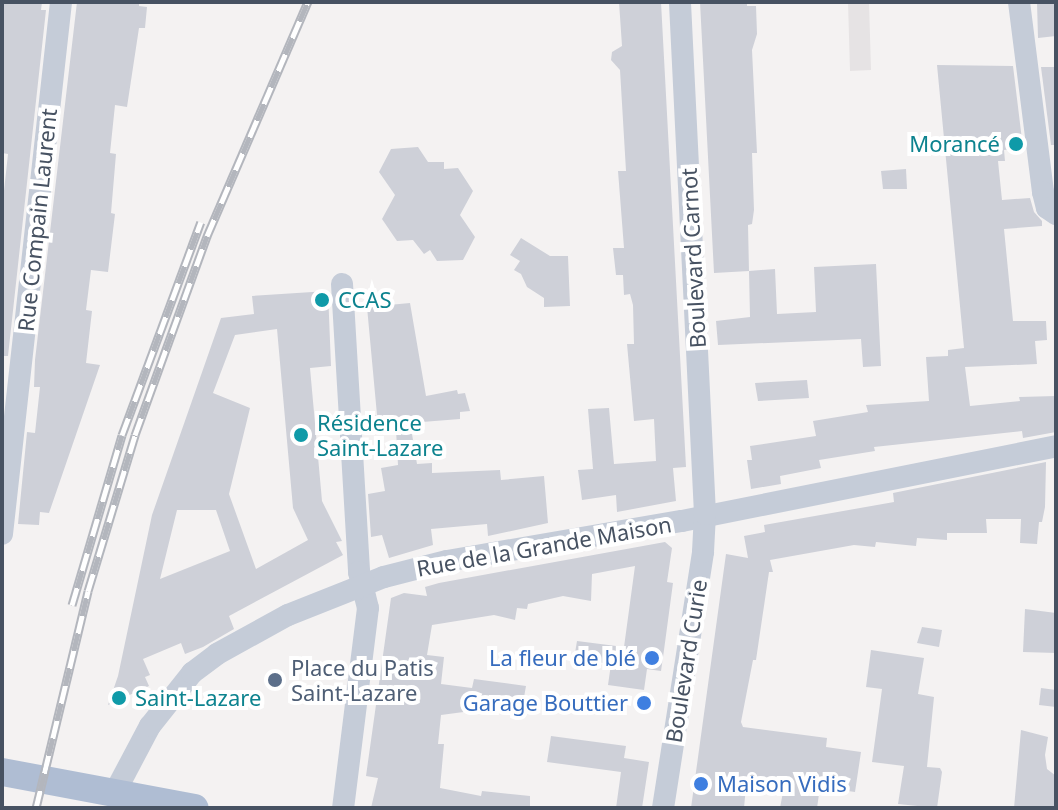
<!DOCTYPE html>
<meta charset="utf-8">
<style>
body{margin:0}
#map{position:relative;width:1058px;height:810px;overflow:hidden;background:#f4f2f2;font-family:"Noto Sans",sans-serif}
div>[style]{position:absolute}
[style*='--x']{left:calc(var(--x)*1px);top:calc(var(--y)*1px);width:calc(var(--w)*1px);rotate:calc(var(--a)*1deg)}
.education>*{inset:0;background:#e6e3e4}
.building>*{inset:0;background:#ced0d8}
.minor>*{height:22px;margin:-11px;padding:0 11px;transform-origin:11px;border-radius:11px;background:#c5ccd8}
.major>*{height:28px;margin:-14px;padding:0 14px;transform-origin:14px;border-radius:14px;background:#afbdd3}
.rail>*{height:9px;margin-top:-4.5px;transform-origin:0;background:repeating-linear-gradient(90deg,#fff 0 18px,#b3b6bd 0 36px);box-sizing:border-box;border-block:2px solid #b3b6bd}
.dots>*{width:22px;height:22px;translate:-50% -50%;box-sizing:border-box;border:4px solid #fff;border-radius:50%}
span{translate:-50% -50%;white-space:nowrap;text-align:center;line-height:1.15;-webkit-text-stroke:8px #fff;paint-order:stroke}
.culture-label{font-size:22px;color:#0d838f}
.right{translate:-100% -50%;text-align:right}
.left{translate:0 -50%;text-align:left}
.street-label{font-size:22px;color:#475262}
.shop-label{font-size:22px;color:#366cbe}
.service-label{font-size:22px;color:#4e5e75}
.frame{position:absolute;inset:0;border:4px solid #475262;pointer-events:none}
</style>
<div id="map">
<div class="education">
<i style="clip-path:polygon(848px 2px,869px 2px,871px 70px,850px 71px)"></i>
</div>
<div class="building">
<i style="clip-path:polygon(2px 2px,42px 2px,41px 10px,46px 10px,8px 356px,2px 356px,2px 209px,8px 154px,2px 153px)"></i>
<i style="clip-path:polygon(77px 2px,139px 2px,139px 6px,147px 7px,145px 28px,139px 28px,127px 107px,115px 105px,110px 153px,116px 154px,111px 213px,115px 214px,108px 272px,91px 270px,86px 310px,92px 311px,86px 363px,100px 365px,49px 513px,40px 512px,39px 525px,18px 524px,27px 432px,35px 433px,40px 387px,34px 387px,35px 360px)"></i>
<i style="clip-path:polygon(619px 2px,661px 2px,686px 467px,673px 468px,676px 501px,617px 512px,616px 495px,582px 500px,578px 470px,593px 469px,588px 409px,609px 408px,614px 464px,656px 461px,654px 419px,634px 421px,627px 344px,634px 344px,633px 305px,630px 294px,624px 295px,623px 275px,616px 275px,613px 248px,624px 248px,618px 171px,626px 171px,620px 70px,611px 60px,612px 52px,622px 46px)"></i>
<i style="clip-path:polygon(700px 2px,747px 2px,747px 6px,756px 6px,757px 34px,752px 50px,757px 153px,752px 153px,754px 210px,752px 224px,748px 225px,749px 271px,775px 269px,777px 314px,816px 312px,814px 267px,876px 264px,881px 366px,863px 367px,861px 339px,718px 345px,716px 321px,750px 317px,749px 271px,714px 273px)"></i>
<i style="clip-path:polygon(1037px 2px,1056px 2px,1056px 36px,1038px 38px)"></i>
<i style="clip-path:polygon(937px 65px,1013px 66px,1023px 148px,1004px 150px,1005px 161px,998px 161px,1002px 200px,1030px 198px,1034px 212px,1042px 221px,1042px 226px,1004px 229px,1013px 321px,1046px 321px,1047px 340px,1035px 341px,1037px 364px,965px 367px,970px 406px,1020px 401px,1019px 397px,1056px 396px,1056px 432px,1023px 438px,1022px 431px,874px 447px,875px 451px,819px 460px,821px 468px,780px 476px,781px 484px,751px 489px,747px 460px,752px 460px,750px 446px,816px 436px,813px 421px,868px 412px,866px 405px,929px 401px,926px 357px,948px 356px,948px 350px,964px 348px)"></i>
<i style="clip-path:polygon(1041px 67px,1056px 67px,1056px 145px,1051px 145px)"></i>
<i style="clip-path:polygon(418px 147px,428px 162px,444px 162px,444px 169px,458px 168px,473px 191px,460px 215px,475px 237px,463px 260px,437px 261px,430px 250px,424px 254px,413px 240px,397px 241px,382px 219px,395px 195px,379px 172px,391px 149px)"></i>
<i style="clip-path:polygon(906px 169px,907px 189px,883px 189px,881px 171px)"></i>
<i style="clip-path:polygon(521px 238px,550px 256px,568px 256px,570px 306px,544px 307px,544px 298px,527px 287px,521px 274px,514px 270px,520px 261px,510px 255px)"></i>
<i style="clip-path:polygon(evenodd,328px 291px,331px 366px,310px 368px,322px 501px,342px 541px,336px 542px,343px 555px,229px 616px,234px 629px,203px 647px,185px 654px,181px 643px,143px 659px,150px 675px,145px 677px,149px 686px,108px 705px,118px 676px,152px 515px,221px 318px,254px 314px,252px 296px,328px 291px,277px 329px,293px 508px,308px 540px,256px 569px,229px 494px,250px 408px,213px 393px,235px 335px,277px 329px,328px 291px,177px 510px,216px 510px,230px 551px,160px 579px,177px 510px)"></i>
<i style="clip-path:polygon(410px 303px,426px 396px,457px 390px,458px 394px,465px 393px,470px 411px,460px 412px,460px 419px,422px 422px,422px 427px,411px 428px,417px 464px,432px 463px,432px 473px,500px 470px,501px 480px,544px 476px,548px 523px,488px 536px,487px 524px,431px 529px,433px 545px,389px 558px,382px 535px,371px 537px,368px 494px,385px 491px,381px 468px,398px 465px,396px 430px,365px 433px,364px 416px,377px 415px,367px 307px)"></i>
<i style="clip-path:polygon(807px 380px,809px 398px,758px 401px,755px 383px)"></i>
<i style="clip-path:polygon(1046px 462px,1045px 507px,1042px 522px,1039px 522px,1037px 544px,1020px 543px,1021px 519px,986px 519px,987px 533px,947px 533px,947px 540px,917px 538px,916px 546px,876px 542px,875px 547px,854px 545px,770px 560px,773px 572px,769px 572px,756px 660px,753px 660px,741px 722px,743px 727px,827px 738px,826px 747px,861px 752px,855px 792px,820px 787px,817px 808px,780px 808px,783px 792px,746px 786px,744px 808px,691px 808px,726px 554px,748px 558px,744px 536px,765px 532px,764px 525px,894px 502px,893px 493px)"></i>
<i style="clip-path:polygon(665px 542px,672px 548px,667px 582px,673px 583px,664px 650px,661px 671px,647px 669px,644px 690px,608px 685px,611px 664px,574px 659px,577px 641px,624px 647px,635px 566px,592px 574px,591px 601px,563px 596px,528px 604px,527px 609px,517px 608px,515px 620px,494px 615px,432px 625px,427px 655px,444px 657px,441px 684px,472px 688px,474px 679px,526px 686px,521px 714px,486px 709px,441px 715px,438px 744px,444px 744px,440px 788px,481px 796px,482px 791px,530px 796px,530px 808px,371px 808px,378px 778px,366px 776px,391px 598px,404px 593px,427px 596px,425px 587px,439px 583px)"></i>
<i style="clip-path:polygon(1025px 609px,1056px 613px,1056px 653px,1023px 652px)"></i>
<i style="clip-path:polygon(922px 627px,942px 630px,939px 647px,917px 643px)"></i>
<i style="clip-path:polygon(871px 650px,924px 658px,918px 694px,934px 697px,927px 767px,940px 768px,942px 772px,937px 808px,898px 804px,904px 766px,872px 762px,882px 689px,866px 687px)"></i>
<i style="clip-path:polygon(1041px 688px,1056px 690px,1056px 707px,1039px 705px)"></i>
<i style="clip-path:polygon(1021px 730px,1048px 737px,1045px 755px,1047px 769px,1056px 776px,1056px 808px,1014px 808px)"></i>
<i style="clip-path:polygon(551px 736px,626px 746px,624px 758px,649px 762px,642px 808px,616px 808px,621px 772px,547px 762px)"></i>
</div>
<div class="minor">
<i style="--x:1019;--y:2;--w:192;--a:82.8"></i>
<i style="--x:1043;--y:192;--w:16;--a:76"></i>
<i style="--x:1047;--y:208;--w:11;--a:34"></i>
<i style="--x:342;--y:284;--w:289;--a:86.6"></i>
<i style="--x:359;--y:572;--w:37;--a:76"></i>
<i style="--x:368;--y:608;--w:202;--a:97.1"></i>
<i style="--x:2;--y:534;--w:535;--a:-83.67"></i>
<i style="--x:115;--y:792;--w:75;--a:-62.1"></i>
<i style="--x:150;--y:726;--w:68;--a:-51.6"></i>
<i style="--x:192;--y:673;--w:31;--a:-37"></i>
<i style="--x:217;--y:654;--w:81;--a:-28.8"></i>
<i style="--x:288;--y:615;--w:103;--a:-21.6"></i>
<i style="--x:384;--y:577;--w:65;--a:-14.3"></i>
<i style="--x:447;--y:561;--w:238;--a:-9.7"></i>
<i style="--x:682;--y:521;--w:381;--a:-11.3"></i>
<i style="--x:663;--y:808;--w:259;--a:-81.1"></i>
<i style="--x:703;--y:552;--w:38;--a:-87"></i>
<i style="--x:705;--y:514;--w:513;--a:-92.8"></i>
</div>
<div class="major">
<i style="--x:2;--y:772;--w:196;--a:10.6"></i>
</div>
<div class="rail">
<i style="--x:72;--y:605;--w:177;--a:-73.6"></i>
<i style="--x:122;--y:435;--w:227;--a:-69.7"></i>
<i style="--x:36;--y:808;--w:223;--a:-76.5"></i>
<i style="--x:88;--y:591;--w:163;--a:-73.2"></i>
<i style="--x:135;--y:435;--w:212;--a:-70.1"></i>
<i style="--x:207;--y:236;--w:255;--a:-66.7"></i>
</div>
<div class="dots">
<i style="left:1016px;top:144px;background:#0f9aa8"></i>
<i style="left:322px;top:300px;background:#0f9aa8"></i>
<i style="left:301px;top:435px;background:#0f9aa8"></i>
<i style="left:652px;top:658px;background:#3f7fe0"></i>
<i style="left:275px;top:680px;background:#5c6f8a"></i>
<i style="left:119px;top:698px;background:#0f9aa8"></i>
<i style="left:644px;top:703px;background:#3f7fe0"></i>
<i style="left:701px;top:784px;background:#3f7fe0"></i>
</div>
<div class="culture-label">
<span class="right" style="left:1000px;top:144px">Morancé</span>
<span class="left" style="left:338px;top:300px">CCAS</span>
<span class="left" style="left:317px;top:435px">Résidence<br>Saint-Lazare</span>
<span class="left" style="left:135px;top:698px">Saint-Lazare</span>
</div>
<div class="street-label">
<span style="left:37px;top:220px;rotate:-84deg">Rue Compain Laurent</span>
<span style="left:693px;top:258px;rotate:-93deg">Boulevard Carnot</span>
<span style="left:544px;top:546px;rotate:-10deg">Rue de la Grande Maison</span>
<span style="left:686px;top:661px;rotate:-81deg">Boulevard Curie</span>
</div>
<div class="shop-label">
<span class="right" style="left:636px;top:658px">La fleur de blé</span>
<span class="right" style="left:628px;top:703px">Garage Bouttier</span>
<span class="left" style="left:717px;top:784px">Maison Vidis</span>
</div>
<div class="service-label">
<span class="left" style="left:291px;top:680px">Place du Patis<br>Saint-Lazare</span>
</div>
<div class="frame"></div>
</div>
